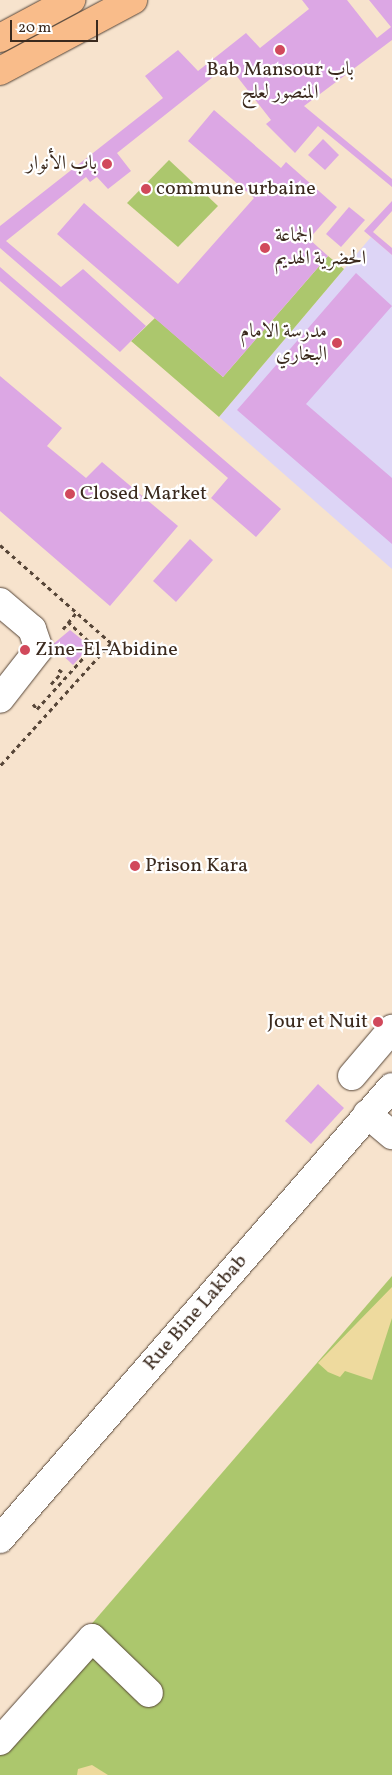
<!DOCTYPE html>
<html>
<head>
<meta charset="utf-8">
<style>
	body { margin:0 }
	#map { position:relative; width:392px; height:1775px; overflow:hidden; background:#f7e3cd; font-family:Vollkorn,Amiri,serif }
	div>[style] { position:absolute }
	.built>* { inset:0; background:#ddd5f6 }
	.green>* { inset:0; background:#acc76d }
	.sand>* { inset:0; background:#eeda9e }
	.building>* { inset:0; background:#dca7e4 }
	.path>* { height:3px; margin-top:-1.5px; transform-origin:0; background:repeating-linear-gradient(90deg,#574638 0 4px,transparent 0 8px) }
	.roads { filter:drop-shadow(0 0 1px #574638) drop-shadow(0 0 1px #574638) }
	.minor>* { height:28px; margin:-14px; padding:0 14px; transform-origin:14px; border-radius:14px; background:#fff }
	.major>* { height:28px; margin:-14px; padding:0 14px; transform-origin:14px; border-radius:14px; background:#f9bc8a }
	.dots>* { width:14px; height:14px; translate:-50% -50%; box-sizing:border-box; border:2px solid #fff; border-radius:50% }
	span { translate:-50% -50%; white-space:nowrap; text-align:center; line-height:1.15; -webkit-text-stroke:4.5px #fff; paint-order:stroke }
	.poi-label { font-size:20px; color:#3b2a1e }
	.right { translate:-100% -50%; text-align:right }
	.left { translate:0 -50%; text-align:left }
	.street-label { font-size:20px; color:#3b2a1e }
	.scale { position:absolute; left:10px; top:20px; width:88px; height:22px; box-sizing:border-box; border:2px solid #3b2a1e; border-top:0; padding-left:6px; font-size:15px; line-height:18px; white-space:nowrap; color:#3b2a1e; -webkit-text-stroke:4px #fff; paint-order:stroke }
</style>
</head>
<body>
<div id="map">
	<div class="built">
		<i style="clip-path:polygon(371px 237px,392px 255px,392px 569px,219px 417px)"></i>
	</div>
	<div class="green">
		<i style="clip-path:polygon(169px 160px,218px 206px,178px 247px,127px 203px)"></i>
		<i style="clip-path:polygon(328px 256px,344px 269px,219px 417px,131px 341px,155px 318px,223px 377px)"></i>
		<i style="clip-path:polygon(392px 1276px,392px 1775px,0 1775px,0 1730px)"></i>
	</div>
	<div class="sand">
		<i style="clip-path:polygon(392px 1287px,392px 1318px,372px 1380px,345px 1371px,340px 1377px,328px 1372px,318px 1363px)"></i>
		<i style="clip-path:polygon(92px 1765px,108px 1775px,77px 1775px,78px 1769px)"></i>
	</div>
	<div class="building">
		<i style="clip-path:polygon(302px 0,347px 0,377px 38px,391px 27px,369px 0,392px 0,392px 40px,304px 106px,392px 179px,392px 187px,318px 126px,295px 153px,266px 124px,271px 120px,228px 65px,117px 153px,131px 171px,108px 189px,97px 177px,90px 182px,86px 177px,6px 241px,61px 287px,83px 269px,146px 326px,120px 352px,0 248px,0 226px,163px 98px,145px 76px,178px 50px,198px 71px,246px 33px,260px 48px,309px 9px)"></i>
		<i style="clip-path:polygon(214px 110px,281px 168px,286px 162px,337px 207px,309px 239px,328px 256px,223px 377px,57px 234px,84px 203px,178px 284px,254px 198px,188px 141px)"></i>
		<i style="clip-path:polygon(323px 139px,339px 155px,325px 170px,308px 155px)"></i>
		<i style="clip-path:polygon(392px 201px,392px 211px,373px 232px,392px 248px,392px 255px,364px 231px)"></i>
		<i style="clip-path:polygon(349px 207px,365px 220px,341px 247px,326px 234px)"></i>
		<i style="clip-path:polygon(0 267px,281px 509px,256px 537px,211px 498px,228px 478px,0 281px)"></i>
		<i style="clip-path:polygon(356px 273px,392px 306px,306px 404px,392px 478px,392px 544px,237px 410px)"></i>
		<i style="clip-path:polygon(0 376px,62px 428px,47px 446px,86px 478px,102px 462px,178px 526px,110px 606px,0 511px)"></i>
		<i style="clip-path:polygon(190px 539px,213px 560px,176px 602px,153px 581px)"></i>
		<i style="clip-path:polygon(70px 630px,90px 646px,73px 665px,52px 645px)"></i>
		<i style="clip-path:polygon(318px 1084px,344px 1108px,311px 1144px,285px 1121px)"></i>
	</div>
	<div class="path">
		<i style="left:0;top:545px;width:148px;rotate:41.4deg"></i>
		<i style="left:111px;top:643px;width:166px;rotate:132.1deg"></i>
		<i style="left:63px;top:629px;width:22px;rotate:-51deg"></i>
		<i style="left:51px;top:684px;width:16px;rotate:-47deg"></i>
		<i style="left:62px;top:672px;width:5px;rotate:-143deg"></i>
		<i style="left:33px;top:704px;width:6px;rotate:51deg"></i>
		<i style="left:37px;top:709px;width:85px;rotate:-47.9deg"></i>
		<i style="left:94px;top:646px;width:35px;rotate:-137deg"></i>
	</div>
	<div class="roads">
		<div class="minor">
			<i style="left:0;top:602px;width:42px;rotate:40.2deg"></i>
			<i style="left:32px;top:629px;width:21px;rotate:71deg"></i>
			<i style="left:39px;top:649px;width:63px;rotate:128deg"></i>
			<i style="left:352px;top:1076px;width:62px;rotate:-49.6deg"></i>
			<i style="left:367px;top:1114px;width:33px;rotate:40deg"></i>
			<i style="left:0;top:1539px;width:598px;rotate:-49.07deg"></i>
			<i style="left:0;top:1741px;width:138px;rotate:-48.2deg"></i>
			<i style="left:92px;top:1638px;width:79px;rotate:44deg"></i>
		</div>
		<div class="major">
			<i style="left:0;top:38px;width:81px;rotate:-28.2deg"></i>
			<i style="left:0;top:71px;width:151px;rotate:-28.1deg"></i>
		</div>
	</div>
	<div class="dots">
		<i style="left:280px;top:50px;background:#d1495b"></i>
		<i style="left:107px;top:164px;background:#d1495b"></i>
		<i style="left:146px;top:189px;background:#d1495b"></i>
		<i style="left:265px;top:248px;background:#d1495b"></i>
		<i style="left:337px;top:343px;background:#d1495b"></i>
		<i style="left:70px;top:494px;background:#d1495b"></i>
		<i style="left:25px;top:650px;background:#d1495b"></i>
		<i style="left:135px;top:866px;background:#d1495b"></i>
		<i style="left:378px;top:1022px;background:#d1495b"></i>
	</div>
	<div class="poi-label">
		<span style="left:280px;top:82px">Bab Mansour باب<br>المنصور لعلج</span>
		<span class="right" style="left:97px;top:164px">باب الأنوار</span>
		<span class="left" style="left:156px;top:189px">commune urbaine</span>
		<span class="left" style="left:275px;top:248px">الجماعة<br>الحضرية الهديم</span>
		<span class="right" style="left:327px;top:344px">مدرسة الامام<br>البخاري</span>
		<span class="left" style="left:80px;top:494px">Closed Market</span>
		<span class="left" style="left:35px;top:650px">Zine-El-Abidine</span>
		<span class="left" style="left:145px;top:866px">Prison Kara</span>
		<span class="right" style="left:368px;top:1022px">Jour et Nuit</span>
	</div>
	<div class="street-label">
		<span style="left:196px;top:1313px;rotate:-49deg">Rue Bine Lakbab</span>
	</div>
	<div class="scale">20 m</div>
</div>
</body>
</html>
